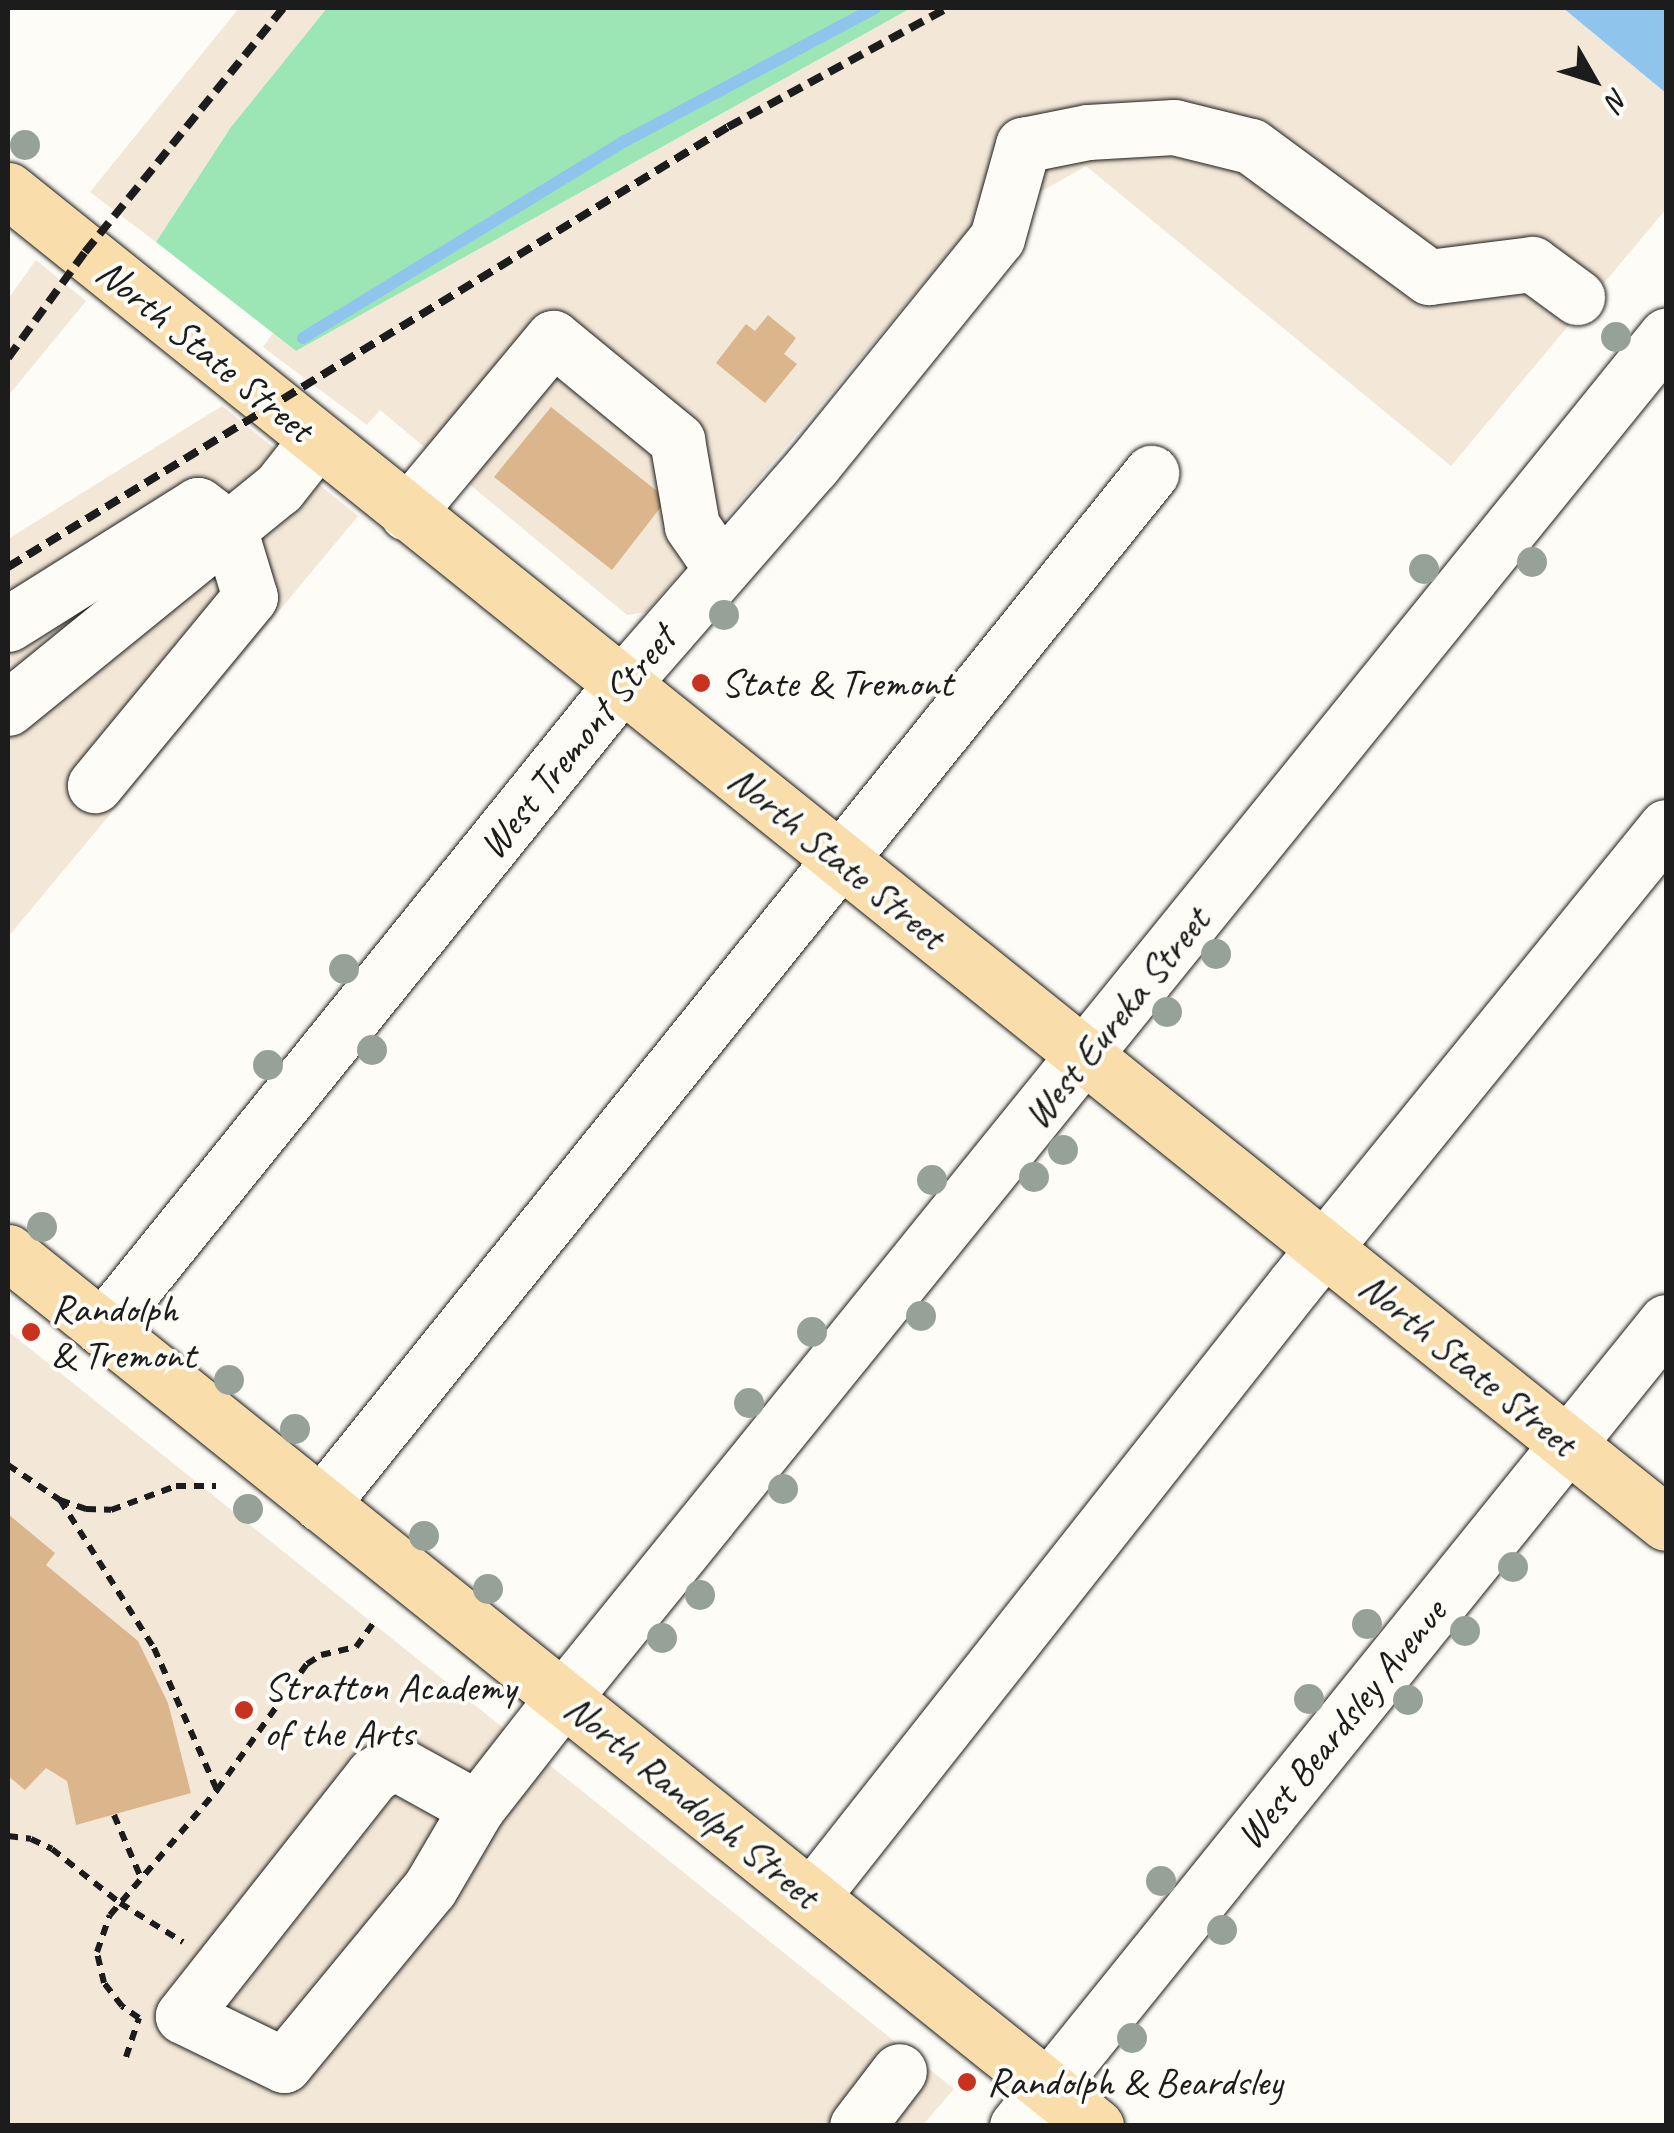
<!DOCTYPE html>
<html>
<head>
<meta charset="utf-8">
<style>
	body { margin:0 }
	#map { position:relative; width:1674px; height:2133px; overflow:hidden; background:#fdfcf7; font-family:Caveat,sans-serif }
	div>[style] { position:absolute }
	.built>* { inset:0; background:#f3e7d7 }
	.green>* { inset:0; background:#9ce5b5 }
	.water>* { inset:0; background:#8fc4ec }
	.stream>* { height:12px; margin:-6px; padding:0 6px; transform-origin:6px; border-radius:6px; background:#8fc4ec }
	.building>* { inset:0; background:#dbb68c }
	.path>* { height:6px; margin-top:-3px; transform-origin:0; background:repeating-linear-gradient(90deg,#1c1c1c 0 10px,transparent 0 18px) }
	.roads { filter:drop-shadow(0 0 2px #1c1c1c) drop-shadow(0 0 2px #1c1c1c) }
	.minor>* { height:55px; margin:-27.5px; padding:0 27.5px; transform-origin:27.5px; border-radius:27.5px; background:#fdfcf7 }
	.major>* { height:55px; margin:-27.5px; padding:0 27.5px; transform-origin:27.5px; border-radius:27.5px; background:#f9deab }
	.rail>* { height:8px; margin-top:-4px; transform-origin:0; background:repeating-linear-gradient(90deg,#1c1c1c 0 15px,transparent 0 23px) }
	.trees>* { width:30px; height:30px; margin:-15px; border-radius:50%; background:#96a298 }
	.dots>* { width:28px; height:28px; translate:-50% -50%; box-sizing:border-box; border:5px solid #fdfcf7; border-radius:50% }
	span { translate:-50% -50%; white-space:nowrap; text-align:center; line-height:1.15; -webkit-text-stroke:8px #fdfcf7; paint-order:stroke }
	.street-label { font-size:40px; color:#1c1c1c }
	.poi-label { font-size:40px; color:#1c1c1c }
	.left { translate:0 -50%; text-align:left }
	.frame { position:absolute; inset:0; border:10px solid #1c1c1c; pointer-events:none }
	.north { position:absolute; left:1544px; top:30px; width:100px; height:100px; -webkit-text-stroke:8px #fdfcf7; paint-order:stroke; rotate:129deg; font-size:28px; font-weight:700; line-height:40px; text-align:center; color:#1c1c1c }
	.north::after { content:''; display:block; margin:auto; width:35px; height:45px; background:#1c1c1c; clip-path:polygon(50% 0,100% 100%,50% 72%,0 100%) }
</style>
</head>
<body>
<div id="map">
	<div class="built">
		<i style="clip-path:polygon(239px 8px,327px 8px,231px 127px,156px 242px,90px 192px)"></i>
		<i style="clip-path:polygon(911px 8px,1563px 8px,1666px 93px,1666px 209px,1451px 466px,1086px 166px,964px 235px,647px 612px,627px 615px,380px 410px,367px 425px,263px 347px,273px 333px,296px 351px)"></i>
		<i style="clip-path:polygon(36px 260px,86px 301px,8px 396px,8px 299px)"></i>
		<i style="clip-path:polygon(222px 406px,358px 516px,8px 937px,8px 539px)"></i>
		<i style="clip-path:polygon(8px 1331px,954px 2089px,922px 2126px,8px 2125px)"></i>
	</div>
	<div class="green">
		<i style="clip-path:polygon(327px 8px,911px 8px,296px 351px,156px 242px,231px 127px)"></i>
	</div>
	<div class="water">
		<i style="clip-path:polygon(1563px 8px,1666px 8px,1666px 93px)"></i>
	</div>
	<div class="stream">
		<i style="left:303px;top:338px;width:377px;rotate:-31.5deg"></i>
		<i style="left:625px;top:141px;width:283px;rotate:-28deg"></i>
	</div>
	<div class="building">
		<i style="clip-path:polygon(768px 315px,796px 338px,784px 354px,797px 364px,765px 403px,716px 363px,746px 324px,755px 331px)"></i>
		<i style="clip-path:polygon(551px 407px,667px 499px,612px 570px,494px 477px)"></i>
		<i style="clip-path:polygon(8px 1514px,55px 1553px,46px 1565px,138px 1641px,168px 1703px,191px 1793px,76px 1825px,67px 1781px,46px 1768px,25px 1790px,8px 1776px)"></i>
	</div>
	<div class="path">
		<i style="left:8px;top:1465px;width:63px;rotate:33.9deg"></i>
		<i style="left:60px;top:1500px;width:28px;rotate:19deg"></i>
		<i style="left:86px;top:1509px;width:25px;rotate:2deg"></i>
		<i style="left:111px;top:1510px;width:69px;rotate:-20.3deg"></i>
		<i style="left:176px;top:1486px;width:40px"></i>
		<i style="left:60px;top:1500px;width:175px;rotate:57.6deg"></i>
		<i style="left:154px;top:1648px;width:155px;rotate:66.1deg"></i>
		<i style="left:114px;top:1815px;width:69px;rotate:66.8deg"></i>
		<i style="left:8px;top:1836px;width:23px;rotate:7deg"></i>
		<i style="left:31px;top:1839px;width:23px;rotate:25deg"></i>
		<i style="left:52px;top:1849px;width:87px;rotate:38.5deg"></i>
		<i style="left:120px;top:1903px;width:74px;rotate:31.8deg"></i>
		<i style="left:126px;top:2057px;width:41px;rotate:-71.6deg"></i>
		<i style="left:139px;top:2018px;width:21px;rotate:-145deg"></i>
		<i style="left:122px;top:2006px;width:29px;rotate:-128deg"></i>
		<i style="left:104px;top:1983px;width:32px;rotate:-103deg"></i>
		<i style="left:97px;top:1952px;width:39px;rotate:-71deg"></i>
		<i style="left:110px;top:1915px;width:165px;rotate:-49.4deg"></i>
		<i style="left:217px;top:1790px;width:155px;rotate:-54.5deg"></i>
		<i style="left:307px;top:1664px;width:17px;rotate:-33deg"></i>
		<i style="left:321px;top:1655px;width:36px;rotate:-13deg"></i>
		<i style="left:356px;top:1647px;width:34px;rotate:-54deg"></i>
	</div>
	<div class="roads">
		<div class="minor">
			<i style="left:407px;top:513px;width:228px;rotate:-50.2deg"></i>
			<i style="left:553px;top:338px;width:161px;rotate:39.4deg"></i>
			<i style="left:677px;top:440px;width:87px;rotate:80.1deg"></i>
			<i style="left:692px;top:526px;width:51px;rotate:55.4deg"></i>
			<i style="left:8px;top:624px;width:224px;rotate:-32.1deg"></i>
			<i style="left:198px;top:505px;width:39px;rotate:37deg"></i>
			<i style="left:229px;top:528px;width:72px;rotate:73.1deg"></i>
			<i style="left:250px;top:597px;width:244px;rotate:129.5deg"></i>
			<i style="left:8px;top:708px;width:349px;rotate:-39.1deg"></i>
			<i style="left:279px;top:488px;width:60px;rotate:-51.8deg"></i>
			<i style="left:102px;top:1328px;width:826px;rotate:-51.09deg"></i>
			<i style="left:621px;top:685px;width:292px;rotate:-48.9deg"></i>
			<i style="left:813px;top:465px;width:292px;rotate:-51deg"></i>
			<i style="left:997px;top:238px;width:97px;rotate:-74.4deg"></i>
			<i style="left:1023px;top:145px;width:66px;rotate:-11.3deg"></i>
			<i style="left:1088px;top:132px;width:86px;rotate:-3.3deg"></i>
			<i style="left:1174px;top:127px;width:79px;rotate:13.9deg"></i>
			<i style="left:1251px;top:146px;width:221px;rotate:36.4deg"></i>
			<i style="left:1429px;top:277px;width:104px;rotate:-7.2deg"></i>
			<i style="left:1532px;top:264px;width:56px;rotate:36.3deg"></i>
			<i style="left:321px;top:1504px;width:1324px;rotate:-51.16deg"></i>
			<i style="left:477px;top:1808px;width:95px;rotate:-151deg"></i>
			<i style="left:394px;top:1762px;width:25px;rotate:148deg"></i>
			<i style="left:373px;top:1775px;width:307px;rotate:128.3deg"></i>
			<i style="left:183px;top:2016px;width:112px;rotate:25.9deg"></i>
			<i style="left:284px;top:2065px;width:229px;rotate:-50.5deg"></i>
			<i style="left:430px;top:1888px;width:93px;rotate:-59.6deg"></i>
			<i style="left:477px;top:1808px;width:140px;rotate:-52deg"></i>
			<i style="left:563px;top:1698px;width:1753px;rotate:-51deg"></i>
			<i style="left:811px;top:1897px;width:780px;rotate:-51.72deg"></i>
			<i style="left:1294px;top:1285px;width:590px;rotate:-50.92deg"></i>
			<i style="left:857px;top:2126px;width:69px;rotate:-52.6deg"></i>
			<i style="left:1017px;top:2126px;width:1033px;rotate:-51.09deg"></i>
		</div>
		<div class="major">
			<i style="left:8px;top:190px;width:2127px;rotate:38.8deg"></i>
			<i style="left:8px;top:1252px;width:1396px;rotate:38.78deg"></i>
		</div>
	</div>
	<div class="rail">
		<i style="left:8px;top:358px;width:131px;rotate:-54deg"></i>
		<i style="left:85px;top:252px;width:314px;rotate:-50.9deg"></i>
		<i style="left:8px;top:567px;width:844px;rotate:-31.43deg"></i>
		<i style="left:728px;top:127px;width:249px;rotate:-28.5deg"></i>
	</div>
	<div class="trees">
		<i style="left:25px;top:145px"></i>
		<i style="left:1616px;top:337px"></i>
		<i style="left:1532px;top:562px"></i>
		<i style="left:1424px;top:569px"></i>
		<i style="left:724px;top:615px"></i>
		<i style="left:1216px;top:954px"></i>
		<i style="left:344px;top:969px"></i>
		<i style="left:1167px;top:1012px"></i>
		<i style="left:372px;top:1050px"></i>
		<i style="left:268px;top:1065px"></i>
		<i style="left:1063px;top:1150px"></i>
		<i style="left:1034px;top:1177px"></i>
		<i style="left:932px;top:1180px"></i>
		<i style="left:42px;top:1227px"></i>
		<i style="left:921px;top:1316px"></i>
		<i style="left:812px;top:1332px"></i>
		<i style="left:229px;top:1380px"></i>
		<i style="left:749px;top:1403px"></i>
		<i style="left:295px;top:1429px"></i>
		<i style="left:783px;top:1489px"></i>
		<i style="left:248px;top:1509px"></i>
		<i style="left:424px;top:1536px"></i>
		<i style="left:1513px;top:1567px"></i>
		<i style="left:488px;top:1589px"></i>
		<i style="left:700px;top:1595px"></i>
		<i style="left:1367px;top:1624px"></i>
		<i style="left:1465px;top:1631px"></i>
		<i style="left:662px;top:1638px"></i>
		<i style="left:1309px;top:1699px"></i>
		<i style="left:1408px;top:1700px"></i>
		<i style="left:1161px;top:1881px"></i>
		<i style="left:1222px;top:1930px"></i>
		<i style="left:1132px;top:2038px"></i>
	</div>
	<div class="dots">
		<i style="left:701px;top:683px;background:#c8321e"></i>
		<i style="left:31px;top:1332px;background:#c8321e"></i>
		<i style="left:244px;top:1710px;background:#c8321e"></i>
		<i style="left:967px;top:2082px;background:#c8321e"></i>
	</div>
	<div class="street-label">
		<span style="left:205px;top:350px;rotate:39deg">North State Street</span>
		<span style="left:577px;top:742px;rotate:-51deg">West Tremont Street</span>
		<span style="left:837px;top:857px;rotate:39deg">North State Street</span>
		<span style="left:1116px;top:1018px;rotate:-51deg">West Eureka Street</span>
		<span style="left:1468px;top:1364px;rotate:39deg">North State Street</span>
		<span style="left:1341px;top:1724px;rotate:-51deg">West Beardsley Avenue</span>
		<span style="left:692px;top:1801px;rotate:39deg">North Randolph Street</span>
	</div>
	<div class="poi-label">
		<span class="left" style="left:721px;top:683px">State &amp; Tremont</span>
		<span class="left" style="left:51px;top:1332px">Randolph<br>&amp; Tremont</span>
		<span class="left" style="left:264px;top:1710px">Stratton Academy<br>of the Arts</span>
		<span class="left" style="left:987px;top:2082px">Randolph &amp; Beardsley</span>
	</div>
	<div class="frame"></div>
	<div class="north">N</div>
</div>
</body>
</html>
